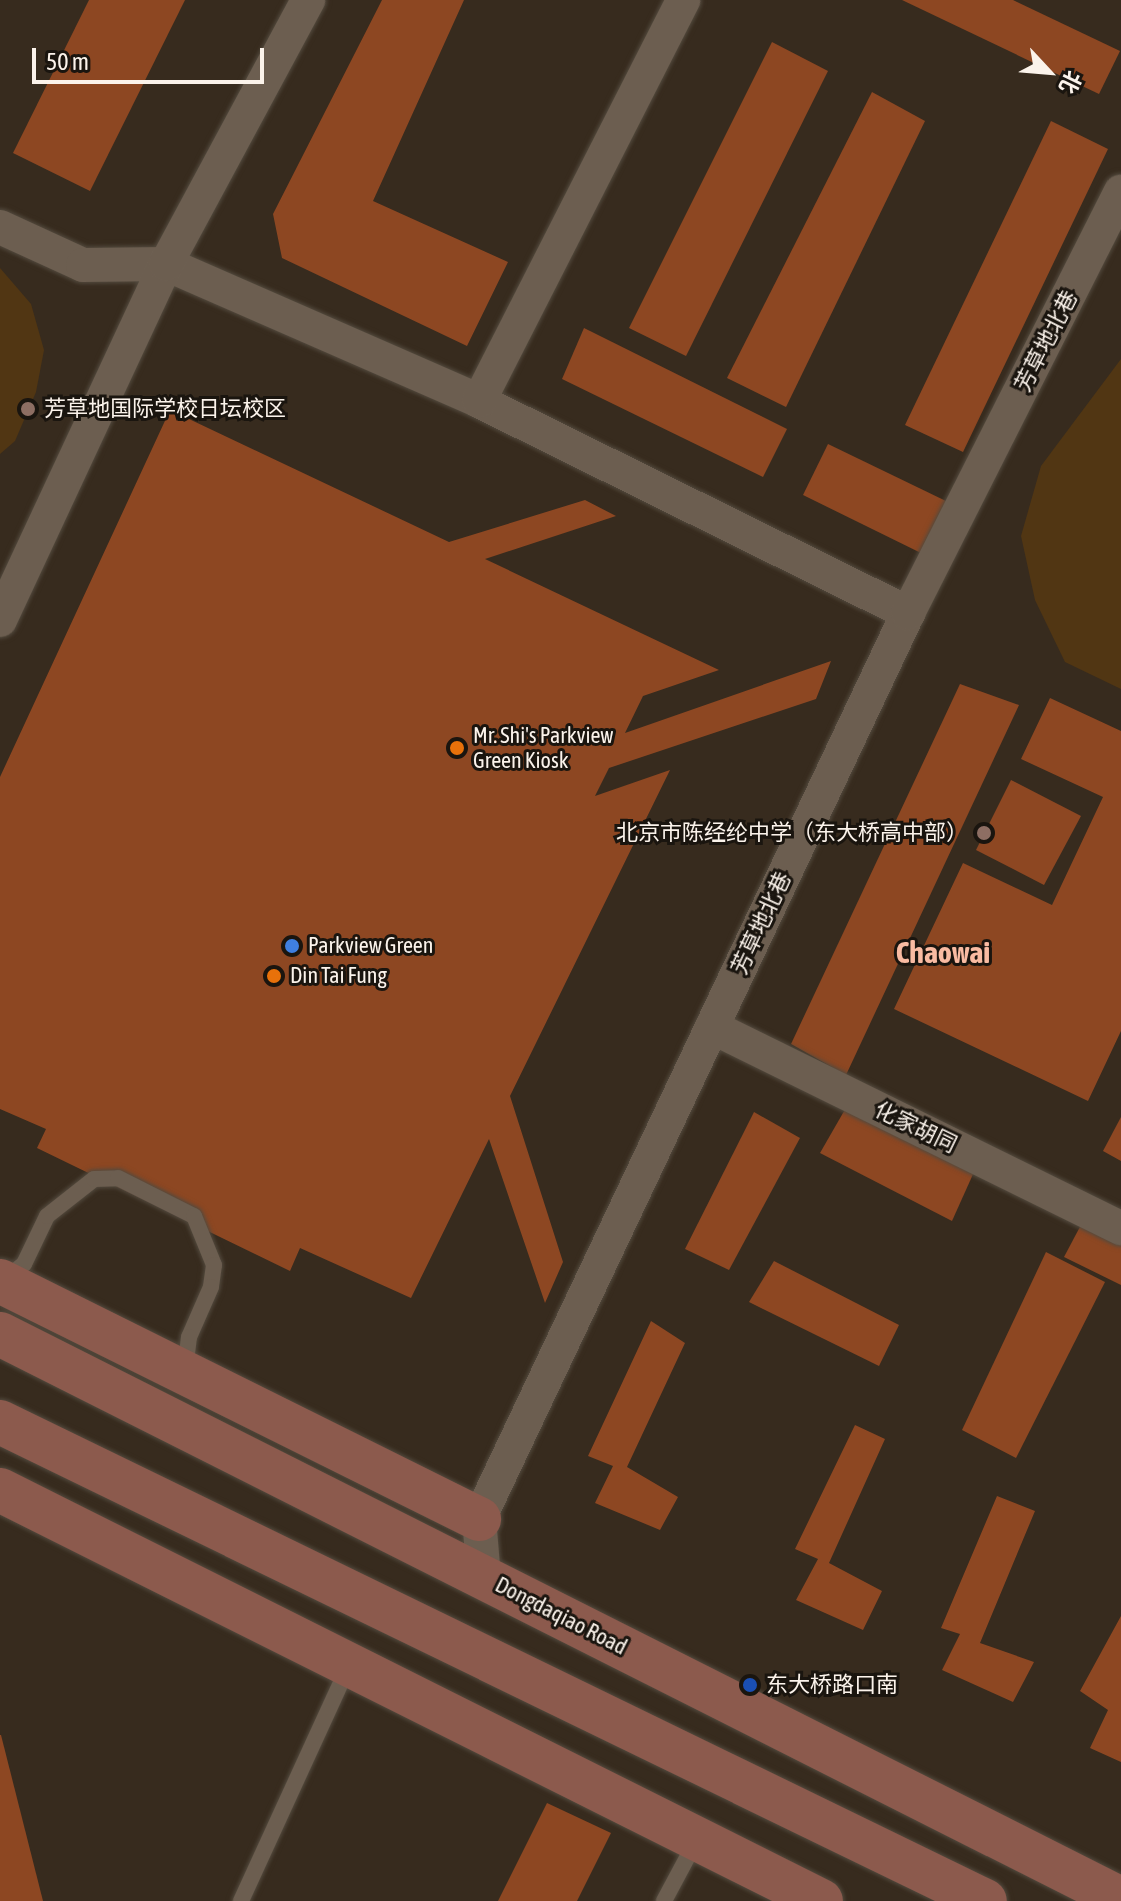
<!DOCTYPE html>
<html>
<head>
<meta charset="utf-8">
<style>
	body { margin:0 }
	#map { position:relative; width:1121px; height:1901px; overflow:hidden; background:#372b1e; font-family:"Asap Condensed","Noto Sans SC",sans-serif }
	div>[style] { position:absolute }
	.green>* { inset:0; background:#513613 }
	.building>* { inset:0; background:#8d4722 }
	.roads { filter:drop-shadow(0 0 2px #534a3e) drop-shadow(0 0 2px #534a3e) }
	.lane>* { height:16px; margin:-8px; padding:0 8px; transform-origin:8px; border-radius:8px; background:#6c5e50 }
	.street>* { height:34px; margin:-17px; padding:0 17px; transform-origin:17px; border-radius:17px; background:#6c5e50 }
	.secondary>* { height:44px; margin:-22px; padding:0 22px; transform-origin:22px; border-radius:22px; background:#8c5a4d }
	.dots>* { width:22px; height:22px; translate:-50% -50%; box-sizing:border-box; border:4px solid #1a150f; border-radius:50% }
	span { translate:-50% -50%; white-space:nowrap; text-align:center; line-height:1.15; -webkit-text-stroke:6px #1a150f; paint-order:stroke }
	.street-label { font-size:22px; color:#fbf3eb }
	.poi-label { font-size:22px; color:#fbf3eb }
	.left { translate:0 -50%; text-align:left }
	.right { translate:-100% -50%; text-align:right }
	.district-label { font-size:30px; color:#f9bba2; font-weight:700 }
	.north { position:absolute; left:1009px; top:32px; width:80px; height:80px; -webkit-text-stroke:6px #1a150f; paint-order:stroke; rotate:116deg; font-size:22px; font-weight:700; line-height:32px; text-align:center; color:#fbf3eb }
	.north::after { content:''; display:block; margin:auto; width:28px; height:36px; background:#fbf3eb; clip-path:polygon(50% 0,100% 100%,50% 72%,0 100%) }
	.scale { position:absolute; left:32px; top:48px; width:232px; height:36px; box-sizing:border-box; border:4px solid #fbf3eb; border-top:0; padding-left:10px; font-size:24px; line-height:28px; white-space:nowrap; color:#fbf3eb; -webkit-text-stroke:6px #1a150f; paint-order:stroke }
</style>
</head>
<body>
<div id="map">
	<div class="green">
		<i style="clip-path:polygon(0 268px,31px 304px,44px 350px,36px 392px,15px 441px,0 454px)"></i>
		<i style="clip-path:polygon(1121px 359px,1121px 689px,1065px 662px,1035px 600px,1021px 536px,1041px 466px)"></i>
	</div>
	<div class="building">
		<i style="clip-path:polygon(89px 0,185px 0,90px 191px,13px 153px)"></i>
		<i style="clip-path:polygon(382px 0,464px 0,373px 201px,508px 262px,467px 346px,282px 258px,273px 214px)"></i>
		<i style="clip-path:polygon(902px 0,1013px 0,1120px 51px,1099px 94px)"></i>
		<i style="clip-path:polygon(772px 42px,828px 71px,686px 356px,629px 328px)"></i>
		<i style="clip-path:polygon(872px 92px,925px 121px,786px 407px,727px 378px)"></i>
		<i style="clip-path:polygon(1051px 121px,1108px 149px,963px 452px,905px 425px)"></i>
		<i style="clip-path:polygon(584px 328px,787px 429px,763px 477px,562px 379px)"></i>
		<i style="clip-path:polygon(170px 410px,449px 542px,585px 500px,616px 516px,485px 559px,719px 670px,643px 696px,625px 733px,831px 661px,816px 699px,609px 768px,595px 796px,670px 770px,510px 1096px,563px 1262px,545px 1303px,489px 1139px,411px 1298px,300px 1248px,290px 1271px,37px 1148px,46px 1129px,0 1109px,0 777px)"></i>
		<i style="clip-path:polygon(828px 444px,948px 502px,923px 554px,803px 495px)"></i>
		<i style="clip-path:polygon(960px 684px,1019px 705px,846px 1075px,791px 1044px)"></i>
		<i style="clip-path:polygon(1050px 698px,1121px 731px,1121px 1031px,1088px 1101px,894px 1009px,963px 863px,1052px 905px,1103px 797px,1021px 759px)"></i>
		<i style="clip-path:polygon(1011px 780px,1081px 816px,1044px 885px,976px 850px)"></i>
		<i style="clip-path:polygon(847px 1106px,974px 1172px,952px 1221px,820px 1153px)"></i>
		<i style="clip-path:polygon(754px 1112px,800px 1138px,729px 1270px,685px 1249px)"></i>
		<i style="clip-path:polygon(1121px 1117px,1121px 1161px,1103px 1151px)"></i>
		<i style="clip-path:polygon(1082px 1223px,1121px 1242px,1121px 1285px,1064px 1257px)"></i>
		<i style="clip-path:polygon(1046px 1252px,1105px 1282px,1016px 1458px,962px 1430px)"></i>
		<i style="clip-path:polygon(774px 1261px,899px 1325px,879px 1366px,749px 1302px)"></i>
		<i style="clip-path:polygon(651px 1321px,685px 1343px,627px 1467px,678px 1497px,660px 1530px,595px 1503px,613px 1466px,588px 1456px)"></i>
		<i style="clip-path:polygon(855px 1425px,885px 1439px,829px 1563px,882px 1591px,863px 1630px,796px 1600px,818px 1559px,795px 1549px)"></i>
		<i style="clip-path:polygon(997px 1496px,1035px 1511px,980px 1643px,1034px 1662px,1013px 1702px,942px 1670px,960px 1634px,941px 1628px)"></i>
		<i style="clip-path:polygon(1121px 1616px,1121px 1762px,1090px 1748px,1108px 1710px,1080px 1691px)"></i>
		<i style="clip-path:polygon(0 1735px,1px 1735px,43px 1901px,0 1901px)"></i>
		<i style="clip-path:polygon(547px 1803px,611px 1833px,577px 1901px,498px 1901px)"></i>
	</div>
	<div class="roads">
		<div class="lane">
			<i style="left:4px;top:1280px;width:26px;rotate:-39deg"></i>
			<i style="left:24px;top:1264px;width:53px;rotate:-64.4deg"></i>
			<i style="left:47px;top:1216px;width:60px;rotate:-38.2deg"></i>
			<i style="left:94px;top:1179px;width:24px;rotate:-2deg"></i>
			<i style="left:118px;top:1178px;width:85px;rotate:26.6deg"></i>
			<i style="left:194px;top:1216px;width:53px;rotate:67.8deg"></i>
			<i style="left:214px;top:1265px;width:22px;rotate:98deg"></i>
			<i style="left:211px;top:1287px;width:55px;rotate:113.7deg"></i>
			<i style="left:189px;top:1337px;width:34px;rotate:97deg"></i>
			<i style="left:241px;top:1901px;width:257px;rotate:-65.4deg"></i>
			<i style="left:664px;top:1901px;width:68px;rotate:-61.9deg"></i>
		</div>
		<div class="street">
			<i style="left:0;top:227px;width:91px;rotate:24.6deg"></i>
			<i style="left:83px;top:265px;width:83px;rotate:-0.7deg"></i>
			<i style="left:166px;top:264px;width:342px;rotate:23.6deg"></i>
			<i style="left:479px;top:401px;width:479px;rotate:26.3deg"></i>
			<i style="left:479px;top:401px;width:450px;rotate:-63deg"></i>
			<i style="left:0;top:620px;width:393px;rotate:-65deg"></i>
			<i style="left:166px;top:264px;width:300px;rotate:-61.7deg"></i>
			<i style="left:712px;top:1027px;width:456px;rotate:26.2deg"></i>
			<i style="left:484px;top:1578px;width:59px;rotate:-94.8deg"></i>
			<i style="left:479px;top:1519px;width:1002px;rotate:-64.66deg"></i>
			<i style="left:908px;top:613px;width:472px;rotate:-63.2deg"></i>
		</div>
		<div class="secondary">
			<i style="left:0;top:1281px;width:535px;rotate:26.42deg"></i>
			<i style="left:0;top:1334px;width:1255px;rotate:26.75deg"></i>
			<i style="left:0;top:1422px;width:1095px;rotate:25.93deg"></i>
			<i style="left:0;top:1490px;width:918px;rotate:26.59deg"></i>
		</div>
	</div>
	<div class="dots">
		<i style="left:28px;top:409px;background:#8d6e63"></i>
		<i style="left:457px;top:748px;background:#e8710a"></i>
		<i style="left:984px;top:833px;background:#8d6e63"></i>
		<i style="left:292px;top:946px;background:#3f7fe0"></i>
		<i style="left:274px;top:976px;background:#e8710a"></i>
		<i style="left:750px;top:1685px;background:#1a4fb4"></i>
	</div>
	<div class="street-label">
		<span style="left:1046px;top:341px;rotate:-63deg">芳草地北巷</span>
		<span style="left:761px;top:923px;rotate:-65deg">芳草地北巷</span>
		<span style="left:916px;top:1127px;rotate:26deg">化家胡同</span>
		<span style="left:561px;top:1616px;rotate:27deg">Dongdaqiao Road</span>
	</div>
	<div class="poi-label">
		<span class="left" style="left:44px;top:409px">芳草地国际学校日坛校区</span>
		<span class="left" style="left:473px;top:748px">Mr. Shi's Parkview<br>Green Kiosk</span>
		<span class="right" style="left:968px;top:833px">北京市陈经纶中学（东大桥高中部）</span>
		<span class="left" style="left:308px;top:946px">Parkview Green</span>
		<span class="left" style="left:290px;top:976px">Din Tai Fung</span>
		<span class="left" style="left:766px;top:1685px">东大桥路口南</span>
	</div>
	<div class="district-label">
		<span style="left:943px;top:952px">Chaowai</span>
	</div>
	<div class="north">北</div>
	<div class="scale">50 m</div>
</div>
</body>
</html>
